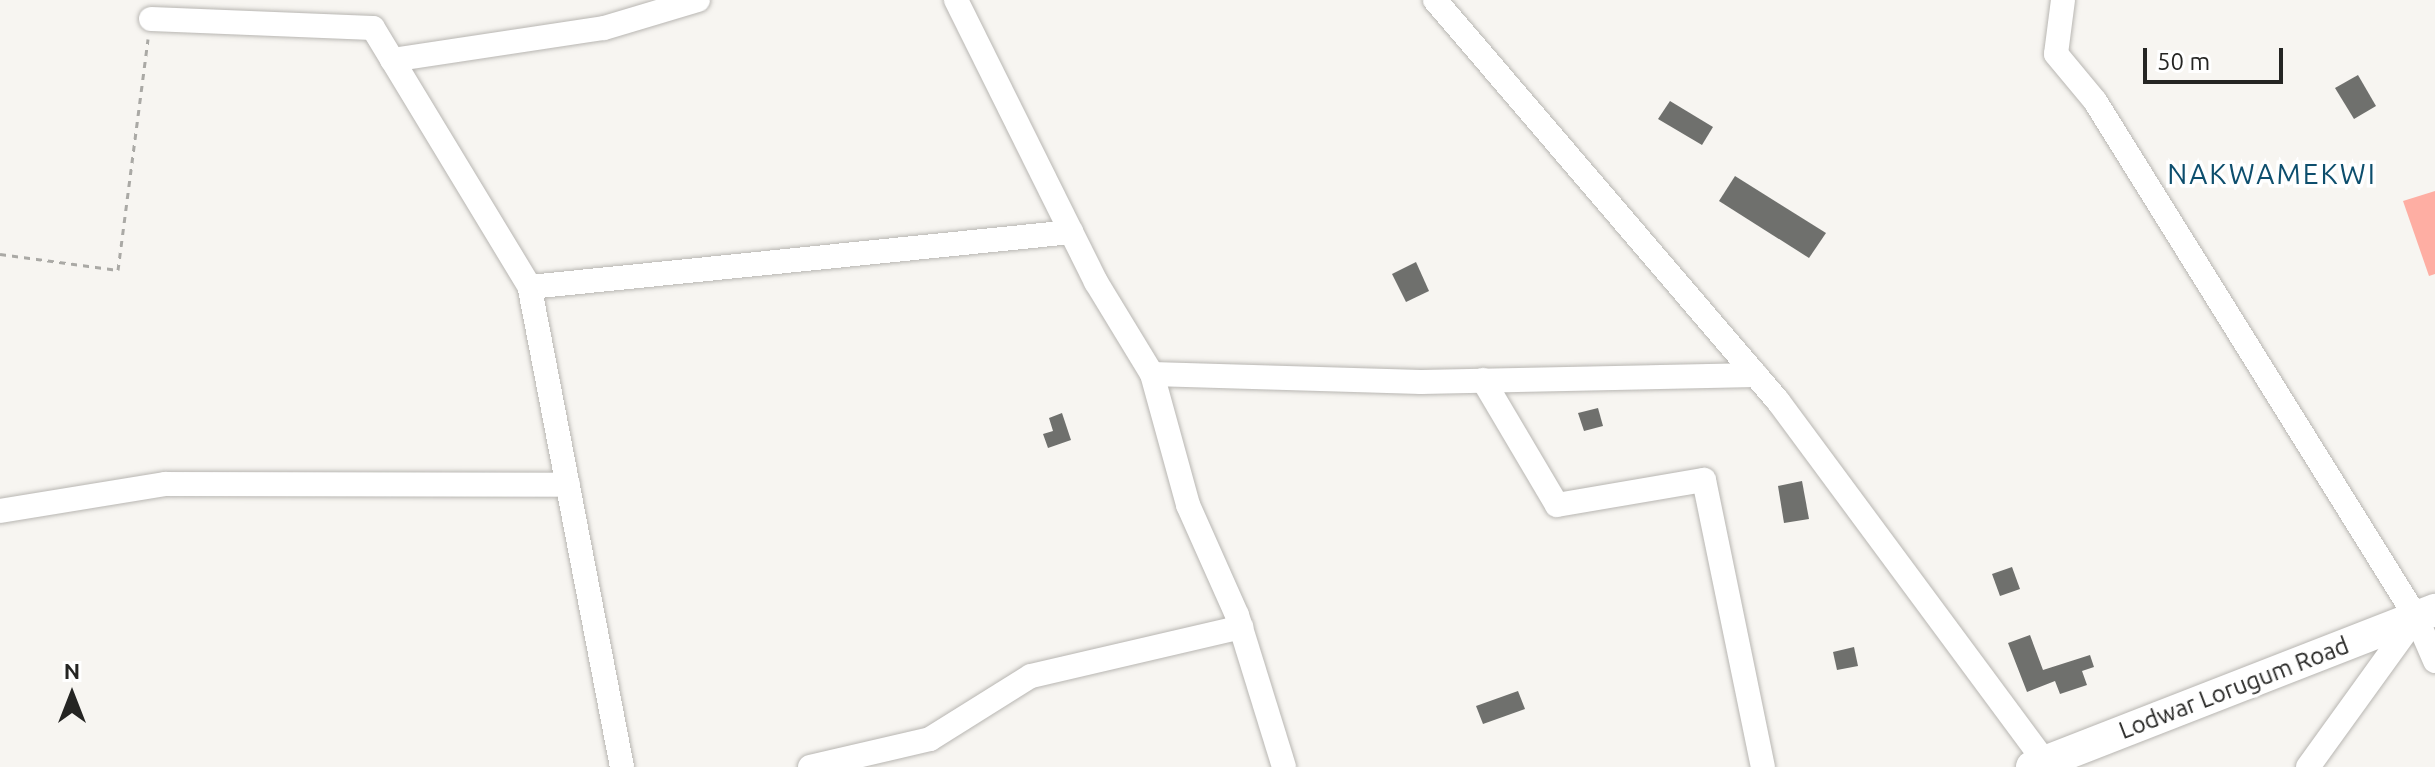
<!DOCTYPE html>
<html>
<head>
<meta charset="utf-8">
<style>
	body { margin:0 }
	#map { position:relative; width:2435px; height:767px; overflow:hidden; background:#f7f5f1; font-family:Ubuntu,sans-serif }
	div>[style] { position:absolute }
	.green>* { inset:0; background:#feaea3 }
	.building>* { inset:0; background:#6f706d }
	.path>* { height:3px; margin-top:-1.5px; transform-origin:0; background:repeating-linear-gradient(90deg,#aaa9a5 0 6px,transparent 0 12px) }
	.roads { filter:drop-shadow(0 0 2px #b8b6b2) drop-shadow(0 0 2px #b8b6b2) }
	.minor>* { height:24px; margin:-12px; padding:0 12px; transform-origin:12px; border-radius:12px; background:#fff }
	.major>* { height:32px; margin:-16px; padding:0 16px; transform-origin:16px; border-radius:16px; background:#fff }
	span { translate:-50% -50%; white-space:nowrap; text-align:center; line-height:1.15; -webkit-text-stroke:7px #fff; paint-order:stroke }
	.street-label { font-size:24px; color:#252523 }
	.quarter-label { font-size:28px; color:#0d4e6d; letter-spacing:2px }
	.north { position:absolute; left:32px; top:655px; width:80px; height:80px; -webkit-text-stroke:6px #fff; paint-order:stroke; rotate:0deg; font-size:22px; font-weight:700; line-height:32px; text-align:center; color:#252523 }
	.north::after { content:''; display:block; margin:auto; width:28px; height:36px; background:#252523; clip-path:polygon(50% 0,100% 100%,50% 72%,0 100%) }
	.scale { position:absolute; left:2143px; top:48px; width:140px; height:36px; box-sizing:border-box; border:4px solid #252523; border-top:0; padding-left:10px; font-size:24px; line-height:28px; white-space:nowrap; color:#252523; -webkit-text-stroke:6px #fff; paint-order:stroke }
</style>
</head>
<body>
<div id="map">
	<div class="green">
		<i style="clip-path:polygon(2435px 191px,2435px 274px,2429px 276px,2403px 201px)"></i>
	</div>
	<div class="building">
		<i style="clip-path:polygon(2358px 75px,2376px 106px,2354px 119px,2335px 88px)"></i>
		<i style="clip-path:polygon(1670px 101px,1713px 127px,1702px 145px,1658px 119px)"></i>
		<i style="clip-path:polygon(1735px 176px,1826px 233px,1809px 258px,1719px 201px)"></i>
		<i style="clip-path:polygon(1416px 262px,1429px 291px,1406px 302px,1392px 274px)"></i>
		<i style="clip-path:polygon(1598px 408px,1603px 426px,1584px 431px,1578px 413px)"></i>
		<i style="clip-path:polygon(1062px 413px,1071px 440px,1048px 448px,1043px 434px,1053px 431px,1049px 418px)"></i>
		<i style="clip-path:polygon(1802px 481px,1809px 519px,1784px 523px,1778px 486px)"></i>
		<i style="clip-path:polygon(2012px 567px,2020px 589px,2000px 596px,1992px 574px)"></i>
		<i style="clip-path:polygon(2030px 635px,2043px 670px,2090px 655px,2094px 667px,2082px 671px,2087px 685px,2060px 694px,2055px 681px,2027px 692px,2008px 643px)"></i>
		<i style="clip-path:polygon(1854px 647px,1858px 666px,1837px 670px,1833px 652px)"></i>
		<i style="clip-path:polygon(1518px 691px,1525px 709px,1483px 724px,1476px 706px)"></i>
	</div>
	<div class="path">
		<i style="left:0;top:254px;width:119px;rotate:7.7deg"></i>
		<i style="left:118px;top:270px;width:233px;rotate:-82.6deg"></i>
	</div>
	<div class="roads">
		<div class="minor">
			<i style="left:956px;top:0;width:315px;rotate:63.6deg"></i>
			<i style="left:1096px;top:282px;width:108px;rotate:58.7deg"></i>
			<i style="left:1152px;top:374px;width:269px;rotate:1.7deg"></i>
			<i style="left:1421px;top:382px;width:335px;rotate:-1.2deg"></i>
			<i style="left:1435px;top:0;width:528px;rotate:49.46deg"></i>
			<i style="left:1778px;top:401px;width:449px;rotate:53.5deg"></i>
			<i style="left:2063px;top:0;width:54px;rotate:97.4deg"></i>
			<i style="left:2056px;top:54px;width:61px;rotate:50.3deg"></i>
			<i style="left:2095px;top:101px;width:608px;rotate:58.11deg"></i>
			<i style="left:2416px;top:617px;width:48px;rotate:66.6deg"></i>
			<i style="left:151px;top:19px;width:222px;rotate:2.3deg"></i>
			<i style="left:373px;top:28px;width:303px;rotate:58.8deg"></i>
			<i style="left:392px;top:60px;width:214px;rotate:-8.6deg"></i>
			<i style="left:604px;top:28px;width:98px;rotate:-16.6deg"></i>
			<i style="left:1152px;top:374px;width:136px;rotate:74.6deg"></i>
			<i style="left:1188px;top:505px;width:120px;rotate:66deg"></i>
			<i style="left:1237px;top:615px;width:159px;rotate:72.8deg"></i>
			<i style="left:1483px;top:380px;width:145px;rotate:59.4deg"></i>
			<i style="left:1557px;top:505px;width:149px;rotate:-9.7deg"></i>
			<i style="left:1704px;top:480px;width:293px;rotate:78.4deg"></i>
			<i style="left:0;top:511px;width:167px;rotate:-9.3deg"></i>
			<i style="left:165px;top:484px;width:403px;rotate:0.1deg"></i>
			<i style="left:622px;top:767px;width:489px;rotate:-100.9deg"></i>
			<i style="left:530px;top:287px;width:544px;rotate:-5.8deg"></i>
			<i style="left:810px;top:767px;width:123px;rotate:-13.1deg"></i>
			<i style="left:930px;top:739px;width:119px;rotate:-32deg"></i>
			<i style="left:1031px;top:676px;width:216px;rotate:-13.1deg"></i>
			<i style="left:2308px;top:767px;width:185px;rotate:-54.2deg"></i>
		</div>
		<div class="major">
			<i style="left:2032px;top:767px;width:433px;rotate:-21.3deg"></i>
		</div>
	</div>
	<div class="street-label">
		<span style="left:2234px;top:688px;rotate:-21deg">Lodwar Lorugum Road</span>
	</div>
	<div class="quarter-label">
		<span style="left:2272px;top:174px">NAKWAMEKWI</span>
	</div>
	<div class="north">N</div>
	<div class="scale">50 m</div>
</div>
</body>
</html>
